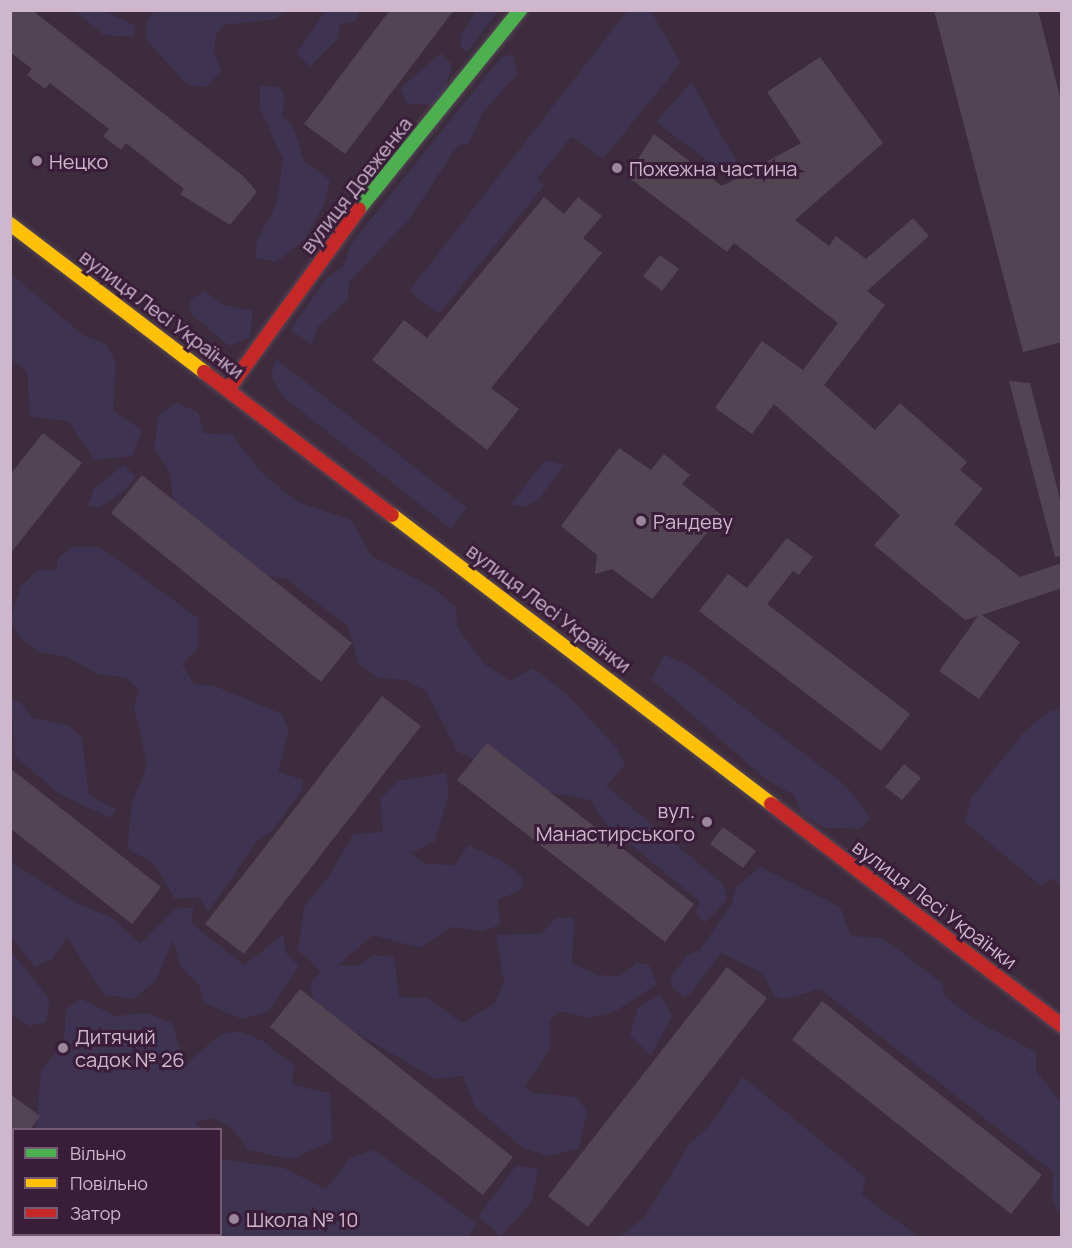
<!DOCTYPE html>
<html>
<head>
<meta charset="utf-8">
<style>
	body { margin:0 }
	#map { position:relative; width:1072px; height:1248px; overflow:hidden; background:#3d2c3d; font-family:Manrope,sans-serif }
	div>[style] { position:absolute }
	.green>* { inset:0; background:#3e3351 }
	.building>* { inset:0; background:#524452 }
	.roads { filter:drop-shadow(0 0 2px #564856) drop-shadow(0 0 2px #564856) }
	.fast>* { height:14px; margin:-7px; padding:0 7px; transform-origin:7px; border-radius:7px; background:#4caf50 }
	.slow>* { height:14px; margin:-7px; padding:0 7px; transform-origin:7px; border-radius:7px; background:#ffc107 }
	.jam>* { height:14px; margin:-7px; padding:0 7px; transform-origin:7px; border-radius:7px; background:#c62828 }
	.dots>* { width:16px; height:16px; translate:-50% -50%; box-sizing:border-box; border:3px solid #391d39; border-radius:50% }
	span { translate:-50% -50%; white-space:nowrap; text-align:center; line-height:1.15; -webkit-text-stroke:6px #391d39; paint-order:stroke }
	.poi-label { font-size:20px; color:#ceb6cd }
	.left { translate:0 -50%; text-align:left }
	.right { translate:-100% -50%; text-align:right }
	.street-label { font-size:20px; color:#ceb6cd }
	.frame { position:absolute; inset:0; border:12px solid #ceb6cd; pointer-events:none }
	.legend { position:absolute; left:12px; top:1128px; width:210px; height:108px; box-sizing:border-box; background:#391d39; border:2px solid #755a74; margin:0; padding:8px 10px; list-style:none; font-size:18px; color:#ceb6cd }
	.legend li { display:flex; align-items:center; gap:12px; height:30px }
	.legend b { width:30px; border:2px solid #755a74 }
</style>
</head>
<body>
<div id="map">
	<div class="green">
		<i style="clip-path:polygon(628px 10px,651px 11px,681px 63px,603px 159px,571px 137px,537px 179px,544px 186px,439px 314px,409px 291px)"></i>
		<i style="clip-path:polygon(75px 11px,104px 11px,136px 26px,134px 37px,104px 35px)"></i>
		<i style="clip-path:polygon(155px 11px,155px 10px,285px 11px,276px 19px,224px 25px,216px 34px,214px 52px,221px 71px,206px 87px,187px 85px,146px 39px,147px 20px)"></i>
		<i style="clip-path:polygon(325px 11px,360px 11px,356px 21px,339px 25px,339px 38px,310px 67px,297px 53px)"></i>
		<i style="clip-path:polygon(476px 11px,498px 11px,467px 53px,460px 46px,461px 35px)"></i>
		<i style="clip-path:polygon(441px 53px,452px 65px,441px 105px,407px 104px,401px 88px)"></i>
		<i style="clip-path:polygon(513px 54px,517px 75px,483px 112px,468px 144px,458px 145px,410px 218px,349px 282px,348px 299px,317px 328px,312px 344px,290px 330px,327px 277px,343px 267px,351px 244px,501px 57px)"></i>
		<i style="clip-path:polygon(691px 82px,745px 176px,736px 182px,656px 122px)"></i>
		<i style="clip-path:polygon(260px 86px,280px 87px,285px 97px,282px 116px,293px 126px,304px 161px,330px 180px,325px 203px,304px 240px,276px 262px,255px 258px,257px 240px,277px 203px,283px 159px,260px 108px)"></i>
		<i style="clip-path:polygon(11px 274px,84px 336px,106px 344px,116px 363px,113px 411px,142px 430px,132px 456px,94px 460px,69px 422px,30px 416px,27px 371px,11px 359px)"></i>
		<i style="clip-path:polygon(205px 291px,221px 304px,253px 311px,250px 338px,229px 346px,189px 312px,190px 300px)"></i>
		<i style="clip-path:polygon(276px 359px,467px 508px,451px 529px,282px 396px,271px 376px)"></i>
		<i style="clip-path:polygon(176px 403px,198px 412px,203px 433px,232px 435px,260px 471px,297px 502px,351px 520px,372px 556px,432px 587px,456px 607px,457px 627px,483px 663px,510px 681px,532px 668px,566px 693px,618px 750px,625px 765px,606px 786px,723px 884px,727px 899px,717px 911px,704px 923px,695px 912px,700px 902px,604px 822px,590px 800px,536px 790px,457px 751px,426px 691px,406px 680px,379px 678px,359px 665px,348px 626px,286px 579px,255px 573px,175px 514px,169px 470px,154px 451px,158px 415px)"></i>
		<i style="clip-path:polygon(545px 460px,564px 465px,539px 499px,525px 507px,511px 504px)"></i>
		<i style="clip-path:polygon(124px 465px,136px 477px,124px 491px,99px 508px,88px 506px,94px 488px)"></i>
		<i style="clip-path:polygon(73px 547px,100px 547px,198px 618px,198px 648px,182px 664px,194px 684px,215px 686px,282px 714px,289px 731px,278px 772px,303px 780px,301px 791px,273px 830px,257px 841px,208px 912px,199px 897px,175px 899px,154px 864px,127px 848px,132px 804px,147px 765px,134px 707px,139px 689px,126px 678px,98px 674px,67px 657px,39px 652px,18px 636px,11px 618px,21px 586px,36px 571px,56px 570px,58px 558px)"></i>
		<i style="clip-path:polygon(665px 655px,688px 665px,846px 786px,871px 819px,860px 829px,826px 828px,802px 815px,794px 795px,767px 780px,651px 679px)"></i>
		<i style="clip-path:polygon(11px 699px,21px 703px,32px 718px,69px 725px,82px 738px,89px 795px,117px 810px,110px 818px,58px 793px,15px 756px)"></i>
		<i style="clip-path:polygon(1051px 710px,1061px 711px,1061px 886px,1051px 878px,1041px 886px,965px 822px,971px 798px,1025px 731px)"></i>
		<i style="clip-path:polygon(446px 773px,449px 792px,435px 841px,411px 853px,427px 864px,455px 865px,468px 845px,508px 864px,523px 879px,520px 891px,498px 900px,500px 925px,481px 931px,452px 927px,420px 948px,373px 935px,338px 965px,359px 966px,373px 955px,394px 957px,399px 997px,428px 998px,462px 1023px,494px 1004px,504px 982px,496px 935px,541px 934px,556px 918px,574px 918px,572px 963px,597px 975px,620px 976px,636px 962px,649px 965px,657px 984px,614px 1012px,590px 1018px,560px 1011px,550px 1020px,550px 1050px,525px 1086px,532px 1093px,576px 1097px,587px 1111px,579px 1148px,549px 1156px,523px 1148px,475px 1107px,463px 1076px,435px 1079px,316px 1009px,310px 984px,321px 971px,298px 950px,304px 907px,332px 872px,353px 834px,383px 832px,380px 799px,398px 781px)"></i>
		<i style="clip-path:polygon(10px 861px,77px 904px,112px 917px,140px 944px,175px 909px,194px 907px,191px 923px,244px 965px,283px 935px,286px 953px,299px 966px,269px 1011px,242px 1019px,204px 1003px,199px 985px,181px 967px,173px 940px,156px 980px,134px 999px,104px 995px,67px 937px,52px 959px,35px 967px,11px 937px)"></i>
		<i style="clip-path:polygon(760px 867px,840px 907px,851px 936px,883px 938px,942px 983px,945px 997px,982px 1024px,1036px 1052px,1036px 1071px,1061px 1102px,1061px 1209px,1057px 1211px,1052px 1197px,1053px 1172px,820px 989px,783px 999px,774px 996px,763px 973px,721px 953px,691px 993px,685px 997px,673px 989px,670px 978px,687px 955px,700px 950px,732px 903px,736px 887px)"></i>
		<i style="clip-path:polygon(10px 950px,50px 1000px,46px 1022px,30px 1026px,11px 1014px)"></i>
		<i style="clip-path:polygon(660px 995px,672px 1015px,651px 1056px,630px 1035px,638px 1007px)"></i>
		<i style="clip-path:polygon(81px 999px,116px 1016px,147px 1013px,172px 1023px,185px 1065px,221px 1034px,238px 1031px,263px 1041px,294px 1065px,292px 1085px,330px 1093px,332px 1141px,292px 1159px,248px 1150px,230px 1126px,211px 1118px,194px 1122px,202px 1129px,36px 1130px,41px 1070px,64px 1041px,66px 1009px)"></i>
		<i style="clip-path:polygon(743px 1077px,866px 1178px,862px 1195px,919px 1237px,619px 1237px,644px 1218px,690px 1143px,709px 1127px)"></i>
		<i style="clip-path:polygon(374px 1150px,477px 1223px,468px 1237px,160px 1237px,220px 1234px,221px 1159px,284px 1168px,326px 1189px,351px 1157px)"></i>
		<i style="clip-path:polygon(516px 1166px,538px 1169px,532px 1201px,501px 1237px,478px 1216px)"></i>
	</div>
	<div class="building">
		<i style="clip-path:polygon(10px 10px,32px 10px,243px 176px,257px 192px,230px 225px,180px 194px,184px 189px,126px 143px,121px 150px,103px 136px,109px 129px,50px 83px,45px 89px,27px 75px,32px 69px,10px 52px)"></i>
		<i style="clip-path:polygon(390px 10px,454px 10px,345px 154px,304px 124px)"></i>
		<i style="clip-path:polygon(934px 10px,1038px 10px,1062px 105px,1062px 342px,1023px 352px)"></i>
		<i style="clip-path:polygon(820px 57px,883px 143px,795px 220px,829px 246px,836px 236px,866px 259px,913px 218px,929px 236px,867px 291px,885px 305px,824px 385px,875px 430px,900px 403px,967px 462px,960px 470px,983px 489px,954px 524px,1020px 577px,1062px 563px,1062px 588px,982px 615px,1020px 642px,979px 699px,939px 671px,978px 616px,965px 620px,874px 545px,900px 515px,774px 404px,752px 434px,715px 408px,762px 341px,803px 370px,838px 323px,734px 243px,727px 252px,627px 176px,654px 134px,722px 186px,801px 143px,767px 92px)"></i>
		<i style="clip-path:polygon(544px 197px,564px 214px,578px 197px,602px 216px,583px 238px,602px 253px,491px 388px,519px 409px,487px 450px,372px 360px,404px 320px,427px 338px)"></i>
		<i style="clip-path:polygon(660px 255px,679px 269px,662px 291px,643px 276px)"></i>
		<i style="clip-path:polygon(1009px 381px,1030px 383px,1062px 507px,1062px 556px,1055px 557px)"></i>
		<i style="clip-path:polygon(43px 433px,82px 463px,10px 554px,10px 475px)"></i>
		<i style="clip-path:polygon(619px 448px,651px 470px,664px 454px,690px 475px,682px 484px,722px 515px,652px 599px,612px 569px,595px 574px,597px 555px,561px 526px)"></i>
		<i style="clip-path:polygon(142px 475px,352px 643px,321px 682px,111px 513px)"></i>
		<i style="clip-path:polygon(787px 538px,813px 557px,799px 575px,793px 571px,767px 604px,910px 714px,881px 751px,699px 611px,728px 574px,747px 588px)"></i>
		<i style="clip-path:polygon(382px 696px,421px 726px,244px 954px,205px 924px)"></i>
		<i style="clip-path:polygon(487px 743px,694px 904px,665px 942px,457px 780px)"></i>
		<i style="clip-path:polygon(904px 764px,921px 778px,902px 800px,885px 787px)"></i>
		<i style="clip-path:polygon(10px 768px,161px 887px,132px 924px,10px 828px)"></i>
		<i style="clip-path:polygon(723px 827px,756px 851px,743px 868px,710px 844px)"></i>
		<i style="clip-path:polygon(727px 967px,767px 998px,588px 1227px,548px 1196px)"></i>
		<i style="clip-path:polygon(300px 989px,513px 1157px,483px 1195px,270px 1027px)"></i>
		<i style="clip-path:polygon(822px 1001px,1042px 1175px,1011px 1214px,792px 1040px)"></i>
		<i style="clip-path:polygon(10px 1094px,40px 1116px,30px 1130px,10px 1130px)"></i>
	</div>
	<div class="roads">
		<div class="fast">
			<i style="left:359px;top:209px;width:256px;rotate:-51deg"></i>
		</div>
		<div class="slow">
			<i style="left:10px;top:224px;width:244px;rotate:37.3deg"></i>
			<i style="left:392px;top:515px;width:477px;rotate:37.3deg"></i>
		</div>
		<div class="jam">
			<i style="left:204px;top:372px;width:236px;rotate:37.3deg"></i>
			<i style="left:229px;top:388px;width:221px;rotate:-54deg"></i>
			<i style="left:771px;top:804px;width:366px;rotate:37.3deg"></i>
		</div>
	</div>
	<div class="dots">
		<i style="left:37px;top:161px;background:#9b869b"></i>
		<i style="left:617px;top:168px;background:#9b869b"></i>
		<i style="left:641px;top:521px;background:#9b869b"></i>
		<i style="left:707px;top:822px;background:#9b869b"></i>
		<i style="left:63px;top:1048px;background:#9b869b"></i>
		<i style="left:234px;top:1219px;background:#9b869b"></i>
	</div>
	<div class="poi-label">
		<span class="left" style="left:49px;top:161px">Нецко</span>
		<span class="left" style="left:629px;top:168px">Пожежна частина</span>
		<span class="left" style="left:653px;top:521px">Рандеву</span>
		<span class="right" style="left:695px;top:822px">вул.<br>Манастирського</span>
		<span class="left" style="left:75px;top:1048px">Дитячий<br>садок № 26</span>
		<span class="left" style="left:246px;top:1219px">Школа № 10</span>
	</div>
	<div class="street-label">
		<span style="left:356px;top:185px;rotate:-52deg">вулиця Довженка</span>
		<span style="left:162px;top:314px;rotate:37deg">вулиця Лесі Українки</span>
		<span style="left:549px;top:608px;rotate:37deg">вулиця Лесі Українки</span>
		<span style="left:935px;top:904px;rotate:37deg">вулиця Лесі Українки</span>
	</div>
	<div class="frame"></div>
	<ul class="legend">
	<li><b style="height:8px;background:#4caf50"></b>Вільно</li>
	<li><b style="height:8px;background:#ffc107"></b>Повільно</li>
	<li><b style="height:8px;background:#c62828"></b>Затор</li>
	</ul>
</div>
</body>
</html>
